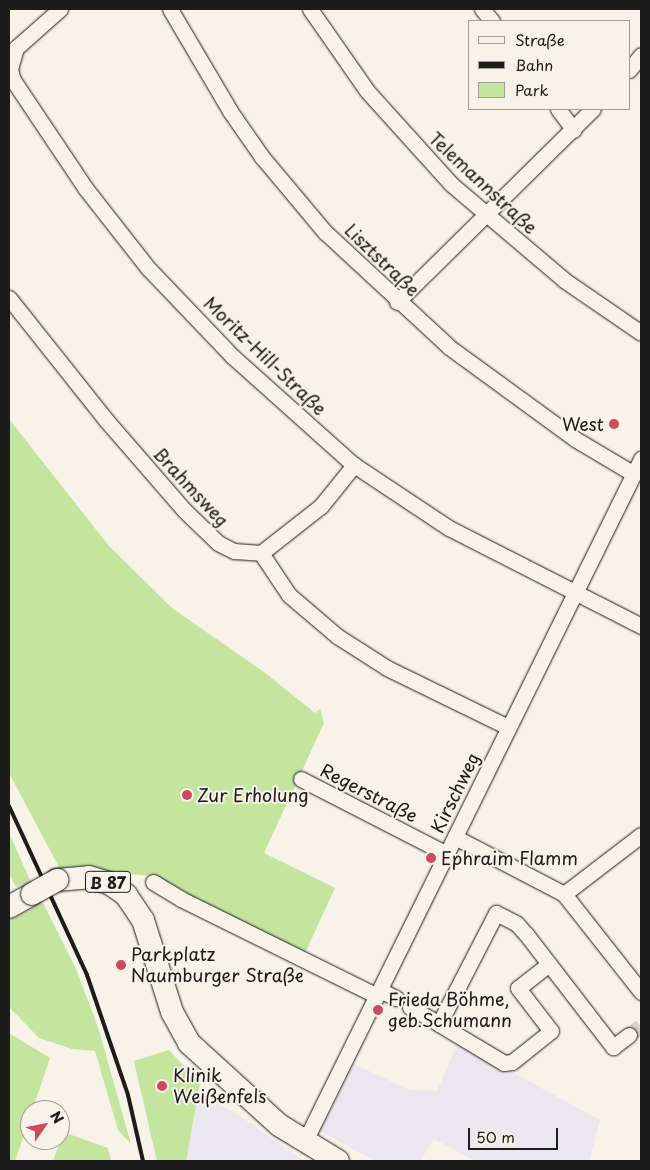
<!DOCTYPE html>
<html>
<head>
<meta charset="utf-8">
<style>
	body { margin:0 }
	#map { position:relative; width:650px; height:1170px; overflow:hidden; background:#f7f3e8; font-family:"Playpen Sans",sans-serif }
	div>[style] { position:absolute }
	.built>* { inset:0; background:#eae7ef }
	.green>* { inset:0; background:#c3e59e }
	.street-tunnel>* { height:15px; margin-top:-7.5px; transform-origin:0; background:repeating-linear-gradient(90deg,#d6d3c9 0 15px,transparent 0 23px) }
	.roads { filter:drop-shadow(0 0 1px #1c1c1c) drop-shadow(0 0 1px #1c1c1c) }
	.street>* { height:15px; margin:-7.5px; padding:0 7.5px; transform-origin:7.5px; border-radius:7.5px; background:#f7f3e8 }
	.primary>* { height:22px; margin:-11px; padding:0 11px; transform-origin:11px; border-radius:11px; background:#f7f3e8 }
	.rail>* { height:4px; margin:-2px; padding:0 2px; transform-origin:2px; border-radius:2px; background:#1c1c1c }
	.bridges { filter:drop-shadow(0 0 1px #1c1c1c) drop-shadow(0 0 1px #1c1c1c) }
	.primary-bridge>* { height:22px; margin:-11px; padding:0 11px; transform-origin:11px; border-radius:11px; background:#f7f3e8 }
	.dots>* { width:14px; height:14px; translate:-50% -50%; box-sizing:border-box; border:2px solid #f7f3e8; border-radius:50% }
	span { translate:-50% -50%; white-space:nowrap; text-align:center; line-height:1.15; -webkit-text-stroke:4px #f7f3e8; paint-order:stroke }
	.shield-label span { padding:1px 4px; background:#f7f3e8; border:1px solid; border-radius:4px; -webkit-text-stroke-width:0 }
	.shield-label { font-size:16px; color:#1c1c1c; font-weight:700 }
	.street-label { font-size:18px; color:#1c1c1c }
	.poi-label { font-size:18px; color:#1c1c1c }
	.right { translate:-100% -50%; text-align:right }
	.left { translate:0 -50%; text-align:left }
	.frame { position:absolute; inset:0; border:10px solid #1c1c1c; pointer-events:none }
	.legend { position:absolute; left:468px; top:20px; width:162px; height:90px; box-sizing:border-box; background:#f7f3e8; border:1px solid #9f9d96; margin:0; padding:6px 9px; list-style:none; font-size:15px; color:#1c1c1c }
	.legend li { display:flex; align-items:center; gap:10px; height:25px }
	.legend b { width:25px; border:1px solid #9f9d96 }
	.north { position:absolute; left:20px; top:1100px; width:50px; height:50px; box-sizing:border-box; background:#f7f3e8; border:1px solid #9f9d96; border-radius:50%; rotate:57deg; font-size:14px; font-weight:700; line-height:20px; text-align:center; color:#1c1c1c }
	.north::after { content:''; display:block; margin:auto; width:18px; height:22px; background:#d1495b; clip-path:polygon(50% 0,100% 100%,50% 72%,0 100%) }
	.scale { position:absolute; left:468px; top:1128px; width:90px; height:22px; box-sizing:border-box; border:2px solid #1c1c1c; border-top:0; padding-left:6px; font-size:15px; line-height:18px; white-space:nowrap; color:#1c1c1c; -webkit-text-stroke:4px #f7f3e8; paint-order:stroke }
</style>
</head>
<body>
<div id="map">
	<div class="built">
		<i style="clip-path:polygon(458px 1043px,600px 1120px,589px 1161px,476px 1161px,434px 1139px,420px 1161px,375px 1161px,320px 1131px,354px 1064px,410px 1090px,437px 1091px)"></i>
		<i style="clip-path:polygon(134px 1061px,234px 1112px,304px 1161px,157px 1161px)"></i>
	</div>
	<div class="green">
		<i style="clip-path:polygon(9px 419px,109px 546px,172px 608px,264px 672px,315px 713px,320px 709px,324px 723px,264px 853px,335px 888px,305px 953px,188px 896px,154px 876px,60px 869px,9px 773px)"></i>
		<i style="clip-path:polygon(9px 833px,30px 880px,16px 887px,9px 873px)"></i>
		<i style="clip-path:polygon(43px 903px,76px 969px,98px 1027px,131px 1144px,118px 1130px,95px 1051px,72px 1049px,39px 1038px,9px 1007px,9px 920px)"></i>
		<i style="clip-path:polygon(9px 1033px,50px 1058px,15px 1161px,9px 1161px)"></i>
		<i style="clip-path:polygon(169px 1050px,200px 1083px,186px 1161px,157px 1161px,134px 1061px)"></i>
		<i style="clip-path:polygon(63px 1132px,108px 1148px,111px 1161px,53px 1161px)"></i>
	</div>
	<div class="street-tunnel">
		<i style="left:629px;top:1035px;width:15px;rotate:-37deg"></i>
	</div>
	<div class="roads">
		<div class="street">
			<i style="left:60px;top:9px;width:59px;rotate:138.4deg"></i>
			<i style="left:16px;top:48px;width:22px;rotate:106deg"></i>
			<i style="left:10px;top:69px;width:11px;rotate:75deg"></i>
			<i style="left:13px;top:80px;width:131px;rotate:56.2deg"></i>
			<i style="left:86px;top:189px;width:100px;rotate:51.9deg"></i>
			<i style="left:148px;top:268px;width:122px;rotate:46.3deg"></i>
			<i style="left:232px;top:356px;width:164px;rotate:41.8deg"></i>
			<i style="left:354px;top:465px;width:114px;rotate:33.6deg"></i>
			<i style="left:449px;top:528px;width:216px;rotate:27deg"></i>
			<i style="left:170px;top:9px;width:118px;rotate:59.5deg"></i>
			<i style="left:230px;top:111px;width:56px;rotate:55.2deg"></i>
			<i style="left:262px;top:157px;width:98px;rotate:50deg"></i>
			<i style="left:325px;top:232px;width:169px;rotate:42.8deg"></i>
			<i style="left:449px;top:347px;width:156px;rotate:36.1deg"></i>
			<i style="left:575px;top:439px;width:69px;rotate:30.7deg"></i>
			<i style="left:310px;top:9px;width:101px;rotate:55.1deg"></i>
			<i style="left:368px;top:92px;width:124px;rotate:47.9deg"></i>
			<i style="left:451px;top:184px;width:148px;rotate:40.3deg"></i>
			<i style="left:564px;top:280px;width:93px;rotate:34.5deg"></i>
			<i style="left:482px;top:9px;width:16px;rotate:50deg"></i>
			<i style="left:629px;top:70px;width:19px;rotate:-51deg"></i>
			<i style="left:558px;top:109px;width:26px;rotate:53deg"></i>
			<i style="left:9px;top:298px;width:156px;rotate:51.5deg"></i>
			<i style="left:106px;top:420px;width:119px;rotate:49.1deg"></i>
			<i style="left:184px;top:510px;width:47px;rotate:44.1deg"></i>
			<i style="left:218px;top:543px;width:18px;rotate:27deg"></i>
			<i style="left:234px;top:551px;width:27px;rotate:4deg"></i>
			<i style="left:261px;top:553px;width:50px;rotate:56.3deg"></i>
			<i style="left:289px;top:595px;width:63px;rotate:40.5deg"></i>
			<i style="left:337px;top:636px;width:59px;rotate:32.6deg"></i>
			<i style="left:387px;top:668px;width:135px;rotate:26deg"></i>
			<i style="left:397px;top:302px;width:275px;rotate:-44.6deg"></i>
			<i style="left:261px;top:553px;width:76px;rotate:-38.1deg"></i>
			<i style="left:321px;top:506px;width:53px;rotate:-51.2deg"></i>
			<i style="left:301px;top:779px;width:164px;rotate:27.2deg"></i>
			<i style="left:455px;top:837px;width:123px;rotate:27.6deg"></i>
			<i style="left:564px;top:894px;width:125px;rotate:51.8deg"></i>
			<i style="left:153px;top:882px;width:33px;rotate:31deg"></i>
			<i style="left:181px;top:899px;width:219px;rotate:26.3deg"></i>
			<i style="left:564px;top:894px;width:97px;rotate:-37.5deg"></i>
			<i style="left:549px;top:964px;width:39px;rotate:142deg"></i>
			<i style="left:518px;top:988px;width:54px;rotate:52.5deg"></i>
			<i style="left:551px;top:1031px;width:50px;rotate:141.5deg"></i>
			<i style="left:512px;top:1062px;width:8px;rotate:173deg"></i>
			<i style="left:504px;top:1063px;width:76px;rotate:-149deg"></i>
			<i style="left:439px;top:1024px;width:125px;rotate:-62.8deg"></i>
			<i style="left:496px;top:913px;width:22px;rotate:27deg"></i>
			<i style="left:516px;top:923px;width:15px;rotate:48deg"></i>
			<i style="left:526px;top:934px;width:143px;rotate:52.4deg"></i>
			<i style="left:613px;top:1047px;width:20px;rotate:-37deg"></i>
			<i style="left:380px;top:990px;width:18px;rotate:27deg"></i>
			<i style="left:410px;top:1007px;width:34px;rotate:30deg"></i>
			<i style="left:304px;top:1143px;width:763px;rotate:-63.77deg"></i>
		</div>
		<div class="primary">
			<i style="left:57px;top:880px;width:32px;rotate:-5deg"></i>
			<i style="left:89px;top:877px;width:21px;rotate:17deg"></i>
			<i style="left:109px;top:883px;width:21px;rotate:35deg"></i>
			<i style="left:126px;top:895px;width:30px;rotate:56deg"></i>
			<i style="left:143px;top:920px;width:96px;rotate:72.5deg"></i>
			<i style="left:172px;top:1012px;width:35px;rotate:61deg"></i>
			<i style="left:189px;top:1043px;width:122px;rotate:42.3deg"></i>
			<i style="left:279px;top:1125px;width:69px;rotate:31.4deg"></i>
			<i style="left:9px;top:907px;width:26px;rotate:-29deg"></i>
		</div>
	</div>
	<div class="rail">
		<i style="left:9px;top:806px;width:186px;rotate:65.2deg"></i>
		<i style="left:87px;top:975px;width:127px;rotate:71.1deg"></i>
		<i style="left:128px;top:1095px;width:68px;rotate:77.2deg"></i>
	</div>
	<div class="bridges">
		<div class="primary-bridge">
			<i style="left:32px;top:894px;width:29px;rotate:-29deg"></i>
		</div>
	</div>
	<div class="dots">
		<i style="left:614px;top:424px;background:#d1495b"></i>
		<i style="left:187px;top:795px;background:#d1495b"></i>
		<i style="left:431px;top:858px;background:#d1495b"></i>
		<i style="left:121px;top:965px;background:#d1495b"></i>
		<i style="left:378px;top:1010px;background:#d1495b"></i>
		<i style="left:162px;top:1086px;background:#d1495b"></i>
	</div>
	<div class="shield-label">
		<span style="left:108px;top:882px">B 87</span>
	</div>
	<div class="street-label">
		<span style="left:483px;top:183px;rotate:43deg">Telemannstraße</span>
		<span style="left:382px;top:260px;rotate:44deg">Lisztstraße</span>
		<span style="left:265px;top:356px;rotate:44deg">Moritz-Hill-Straße</span>
		<span style="left:191px;top:487px;rotate:47deg">Brahmsweg</span>
		<span style="left:369px;top:793px;rotate:27deg">Regerstraße</span>
		<span style="left:455px;top:793px;rotate:-64deg">Kirschweg</span>
	</div>
	<div class="poi-label">
		<span class="right" style="left:604px;top:424px">West</span>
		<span class="left" style="left:197px;top:795px">Zur Erholung</span>
		<span class="left" style="left:441px;top:858px">Ephraim Flamm</span>
		<span class="left" style="left:131px;top:965px">Parkplatz<br>Naumburger Straße</span>
		<span class="left" style="left:388px;top:1010px">Frieda Böhme,<br>geb.Schumann</span>
		<span class="left" style="left:173px;top:1086px">Klinik<br>Weißenfels</span>
	</div>
	<div class="frame"></div>
	<ul class="legend">
	<li><b style="height:6px;background:#f7f3e8"></b>Straße</li>
	<li><b style="height:6px;background:#1c1c1c"></b>Bahn</li>
	<li><b style="height:14px;background:#c3e59e"></b>Park</li>
	</ul>
	<div class="north">N</div>
	<div class="scale">50 m</div>
</div>
</body>
</html>
